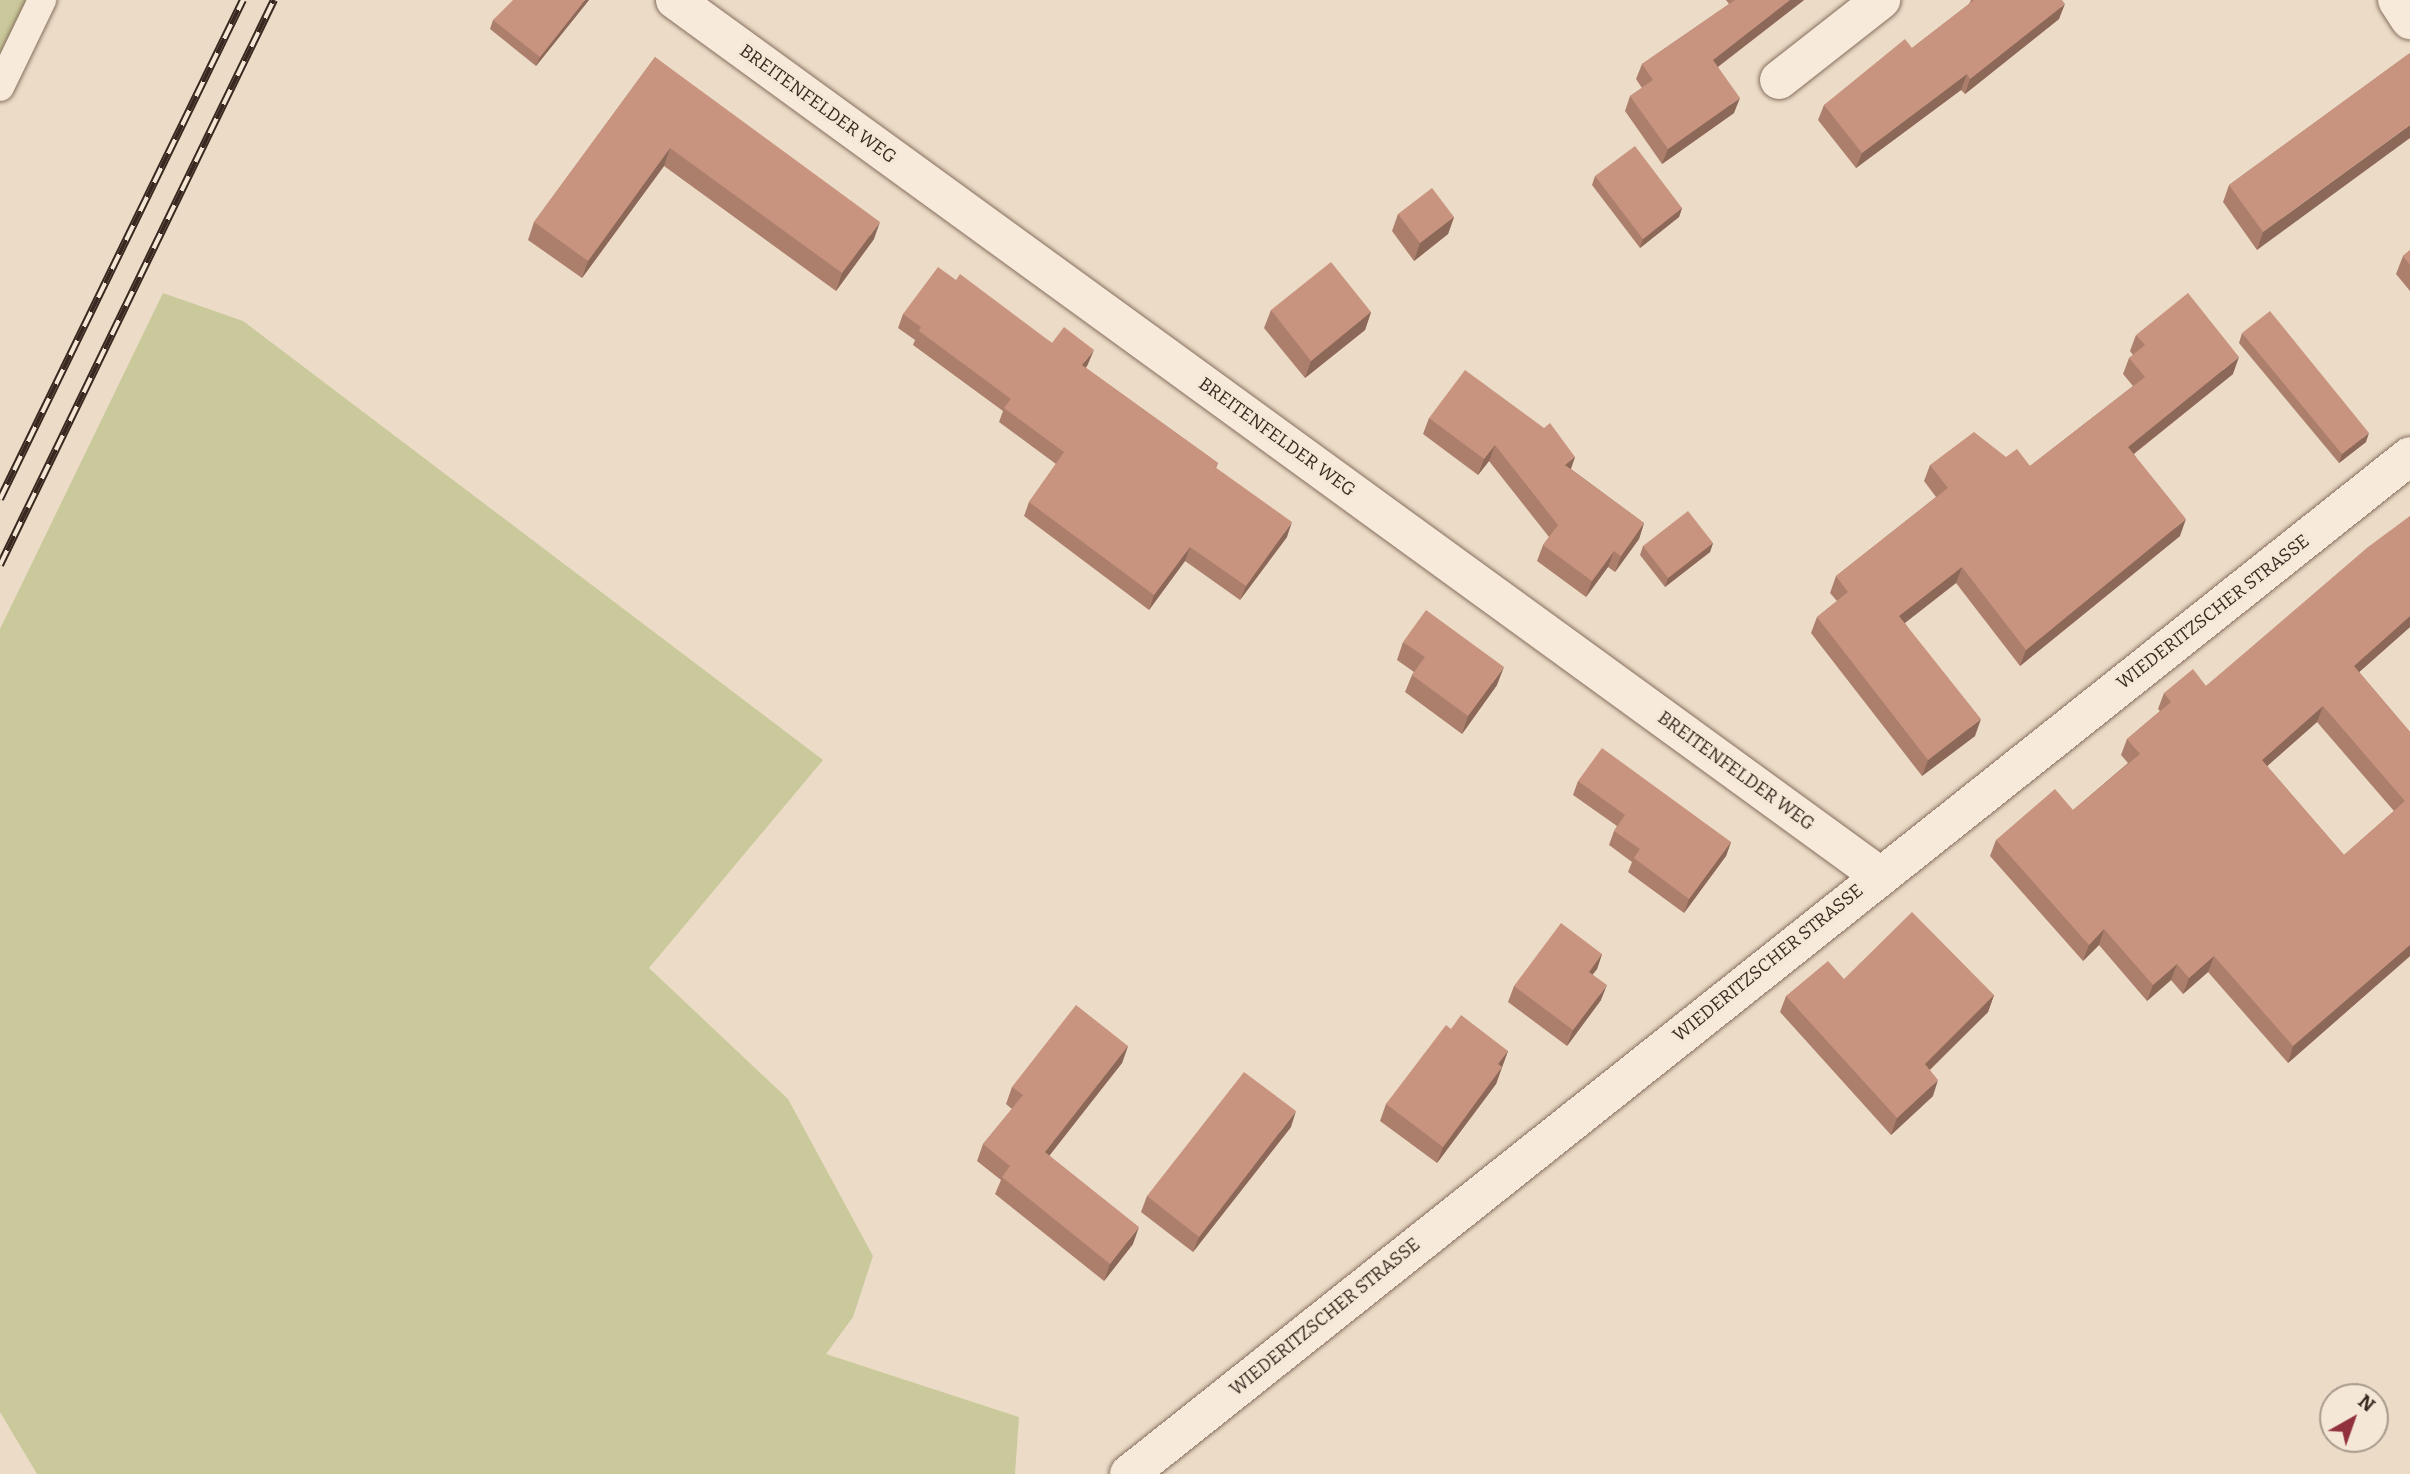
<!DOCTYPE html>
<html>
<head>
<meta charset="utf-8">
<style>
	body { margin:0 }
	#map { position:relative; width:2410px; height:1474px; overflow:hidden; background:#ecdcc7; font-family:Bitter,serif }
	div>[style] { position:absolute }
	.green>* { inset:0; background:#cac99b }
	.roads { filter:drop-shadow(0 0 2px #866e5d) drop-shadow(0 0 2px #866e5d) }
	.lane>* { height:28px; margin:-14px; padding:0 14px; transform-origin:14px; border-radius:14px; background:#f7eada }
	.street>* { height:38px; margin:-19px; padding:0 19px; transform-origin:19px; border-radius:19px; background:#f7eada }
	.secondary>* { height:38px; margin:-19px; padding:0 19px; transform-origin:19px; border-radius:19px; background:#f7eada }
	.rail>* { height:8px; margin-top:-4px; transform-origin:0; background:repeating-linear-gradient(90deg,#f4e7d6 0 16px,#382820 0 32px); box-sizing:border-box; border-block:2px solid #382820 }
	.wall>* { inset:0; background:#ac7f6d }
	.shaded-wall>* { inset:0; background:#8c6859 }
	.building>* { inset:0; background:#c8947f }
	span { translate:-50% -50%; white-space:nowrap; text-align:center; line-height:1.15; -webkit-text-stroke:5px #f4e7d6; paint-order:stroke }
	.street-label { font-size:18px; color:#382820 }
	.north { position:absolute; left:2319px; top:1383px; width:70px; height:70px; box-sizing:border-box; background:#f4e7d6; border:2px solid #a99b8d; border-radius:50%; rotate:40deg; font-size:19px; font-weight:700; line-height:28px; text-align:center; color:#382820 }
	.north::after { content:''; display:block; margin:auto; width:24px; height:32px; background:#92313e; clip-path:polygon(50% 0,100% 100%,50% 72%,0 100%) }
</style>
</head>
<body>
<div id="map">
	<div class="green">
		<i style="clip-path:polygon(0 0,28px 0,0 58px)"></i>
		<i style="clip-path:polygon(163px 293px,243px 321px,823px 760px,649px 968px,788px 1099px,873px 1256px,853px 1317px,826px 1354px,1019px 1417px,1015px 1474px,37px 1474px,0 1412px,0 629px)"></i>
	</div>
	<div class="roads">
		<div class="lane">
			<i style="left:0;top:87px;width:97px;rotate:-64.2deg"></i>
		</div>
		<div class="street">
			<i style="left:675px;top:0;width:1488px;rotate:36.01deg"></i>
			<i style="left:2397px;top:0;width:24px;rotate:57deg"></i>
			<i style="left:1779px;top:80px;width:130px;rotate:-38.1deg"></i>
		</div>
		<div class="secondary">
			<i style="left:1129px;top:1474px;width:1636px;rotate:-38.47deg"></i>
		</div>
	</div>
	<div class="rail">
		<i style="left:0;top:499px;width:555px;rotate:-64.04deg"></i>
		<i style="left:0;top:565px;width:628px;rotate:-64.13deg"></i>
	</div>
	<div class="wall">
		<i style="clip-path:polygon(589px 0,536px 66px,490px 29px,493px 20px)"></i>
		<i style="clip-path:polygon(1726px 0,1804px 0,1718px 67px,1734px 113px,1662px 164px,1625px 111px,1630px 96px,1642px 88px,1636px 79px,1642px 64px,1729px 4px)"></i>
		<i style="clip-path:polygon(1971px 0,2062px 0,2059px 19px,1965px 94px,1961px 90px,1856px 168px,1818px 120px,1824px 105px,1912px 48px,1969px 4px)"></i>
		<i style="clip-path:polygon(2410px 53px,2257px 250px,2223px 202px,2229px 185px)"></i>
		<i style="clip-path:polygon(655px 57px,874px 239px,836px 291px,664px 166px,582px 278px,528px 240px,534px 222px)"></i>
		<i style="clip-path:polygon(1595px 176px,1682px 208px,1679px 217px,1640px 248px,1592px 185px)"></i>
		<i style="clip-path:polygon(1398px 214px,1454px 217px,1448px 234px,1414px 261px,1392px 231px)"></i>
		<i style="clip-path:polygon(2410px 250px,2410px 291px,2396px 274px,2403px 256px)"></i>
		<i style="clip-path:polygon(956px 280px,1052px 343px,1088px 364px,1086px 368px,1218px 463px,1216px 468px,1287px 537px,1240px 600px,1185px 561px,1149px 610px,1024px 516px,1029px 502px,1056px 464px,999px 422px,1003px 411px,913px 345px,915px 340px,898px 328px,903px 314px)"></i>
		<i style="clip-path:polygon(1271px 310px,1371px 312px,1365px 330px,1305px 378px,1264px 328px)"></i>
		<i style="clip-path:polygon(2242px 333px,2366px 442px,2339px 463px,2239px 343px)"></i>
		<i style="clip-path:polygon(2136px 335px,2233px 374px,2134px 454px,2180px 536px,2020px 666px,1956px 583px,1905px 623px,1975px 736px,1922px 776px,1811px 633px,1817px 617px,1837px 601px,1830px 593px,1836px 576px,1936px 497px,1924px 481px,1930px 465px,2006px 457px,2030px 466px,2133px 386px,2123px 374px,2129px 358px,2133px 355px,2130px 351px)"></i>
		<i style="clip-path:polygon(1429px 418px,1575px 457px,1571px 469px,1644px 523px,1639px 539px,1615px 572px,1608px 567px,1586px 597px,1537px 561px,1543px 545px,1549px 537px,1489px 461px,1478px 475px,1423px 434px)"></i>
		<i style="clip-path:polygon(evenodd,2410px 516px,2410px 627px,2359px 672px,2410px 732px,2410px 956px,2288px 1063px,2208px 972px,2183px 994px,2171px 980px,2147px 1001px,2099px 945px,2083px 961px,1990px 856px,1996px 840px,2073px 810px,2128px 763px,2121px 755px,2127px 739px,2160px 711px,2158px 709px,2164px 693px,2206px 686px,2410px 516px,2317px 722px,2394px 811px,2344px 855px,2267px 766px,2317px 722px)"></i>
		<i style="clip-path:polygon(1713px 543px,1710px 552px,1665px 587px,1640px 555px,1643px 546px)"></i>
		<i style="clip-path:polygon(1403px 642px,1497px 685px,1462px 734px,1405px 692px,1412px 675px,1414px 672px,1397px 660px)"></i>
		<i style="clip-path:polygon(1578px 781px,1731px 842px,1726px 856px,1684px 913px,1628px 872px,1632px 862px,1609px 845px,1614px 831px,1617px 826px,1573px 795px)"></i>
		<i style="clip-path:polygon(1602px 954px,1597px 969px,1592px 975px,1601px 1000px,1567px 1046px,1508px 1002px,1514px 986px)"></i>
		<i style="clip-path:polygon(1844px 979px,1994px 995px,1988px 1012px,1930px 1070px,1933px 1096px,1891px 1135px,1780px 1012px,1786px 996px)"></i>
		<i style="clip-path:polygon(1451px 1029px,1508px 1051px,1496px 1084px,1437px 1163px,1380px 1121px,1386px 1104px)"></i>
		<i style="clip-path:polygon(1128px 1046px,1122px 1063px,1049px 1155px,1133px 1244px,1104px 1281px,995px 1194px,1001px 1180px,977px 1161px,983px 1144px,1012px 1109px,1006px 1104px,1012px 1087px)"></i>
		<i style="clip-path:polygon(1291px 1127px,1193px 1252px,1141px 1212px,1147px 1196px)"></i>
	</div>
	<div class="shaded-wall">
		<i style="clip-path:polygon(585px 0,589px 0,536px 66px,540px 57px)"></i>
		<i style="clip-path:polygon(1790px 0,1804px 0,1707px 75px,1713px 60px)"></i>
		<i style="clip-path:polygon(2065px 4px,2059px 19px,1965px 94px,1970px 79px)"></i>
		<i style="clip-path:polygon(1967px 74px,1961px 90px,1856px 168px,1862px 153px)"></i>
		<i style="clip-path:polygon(1740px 98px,1734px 113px,1662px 164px,1668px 149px)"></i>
		<i style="clip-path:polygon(2410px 125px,2410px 138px,2257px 250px,2263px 232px)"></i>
		<i style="clip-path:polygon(670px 148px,664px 166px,582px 278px,588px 261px)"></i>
		<i style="clip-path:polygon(1682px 208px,1679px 217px,1640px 248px,1643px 239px)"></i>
		<i style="clip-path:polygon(1454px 217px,1448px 234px,1414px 261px,1420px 243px)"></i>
		<i style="clip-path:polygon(880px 222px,874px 239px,836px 291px,842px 273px)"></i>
		<i style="clip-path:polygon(1371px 312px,1365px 330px,1305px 378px,1311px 361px)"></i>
		<i style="clip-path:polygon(1094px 350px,1088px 364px,1077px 379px,1082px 365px)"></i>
		<i style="clip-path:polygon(2239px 357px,2233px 374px,2122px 463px,2128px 447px)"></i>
		<i style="clip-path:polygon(2369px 433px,2366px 442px,2339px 463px,2342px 454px)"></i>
		<i style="clip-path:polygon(1495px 445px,1489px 461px,1478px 475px,1484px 459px)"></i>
		<i style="clip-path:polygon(1575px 457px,1569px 473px,1565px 465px)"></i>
		<i style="clip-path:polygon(2186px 519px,2180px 536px,2020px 666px,2026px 650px)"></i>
		<i style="clip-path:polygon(1292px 522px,1287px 537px,1240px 600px,1246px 586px)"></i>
		<i style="clip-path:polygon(1644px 523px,1639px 539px,1615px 572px,1621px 556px)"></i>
		<i style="clip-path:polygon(1713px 543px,1710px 552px,1665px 587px,1668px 578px)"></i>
		<i style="clip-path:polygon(1190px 547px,1185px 561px,1149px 610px,1154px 595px)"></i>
		<i style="clip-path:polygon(1614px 551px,1608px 567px,1586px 597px,1592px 581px)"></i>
		<i style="clip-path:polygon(1962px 567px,1956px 583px,1893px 632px,1899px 616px)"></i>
		<i style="clip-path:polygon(2410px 616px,2410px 627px,2348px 682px,2354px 666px)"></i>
		<i style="clip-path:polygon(1504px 667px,1497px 685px,1462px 734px,1468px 716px)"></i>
		<i style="clip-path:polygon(2323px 706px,2317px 722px,2256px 776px,2262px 760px)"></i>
		<i style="clip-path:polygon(1981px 719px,1975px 736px,1922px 776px,1928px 760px)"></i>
		<i style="clip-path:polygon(1731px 842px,1726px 856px,1684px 913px,1689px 899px)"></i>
		<i style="clip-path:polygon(2104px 929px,2099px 945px,2083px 961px,2089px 945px)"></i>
		<i style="clip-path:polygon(2410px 945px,2410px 956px,2288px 1063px,2293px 1046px)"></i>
		<i style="clip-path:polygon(1602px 954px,1597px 969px,1583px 987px,1589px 972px)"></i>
		<i style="clip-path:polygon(2214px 956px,2208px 972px,2183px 994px,2189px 978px)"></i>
		<i style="clip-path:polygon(2177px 964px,2171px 980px,2147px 1001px,2153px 985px)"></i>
		<i style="clip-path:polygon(1607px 985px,1601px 1000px,1567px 1046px,1573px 1030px)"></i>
		<i style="clip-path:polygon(1994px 995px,1988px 1012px,1919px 1080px,1925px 1064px)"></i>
		<i style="clip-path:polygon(1128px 1046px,1122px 1063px,1039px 1169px,1045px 1152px)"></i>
		<i style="clip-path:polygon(1508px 1051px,1502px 1067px,1498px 1064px)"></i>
		<i style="clip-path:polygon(1502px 1067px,1496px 1084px,1437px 1163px,1443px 1147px)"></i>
		<i style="clip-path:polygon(1938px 1080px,1933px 1096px,1891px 1135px,1897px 1118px)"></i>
		<i style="clip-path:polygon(1296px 1111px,1291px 1127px,1193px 1252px,1199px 1237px)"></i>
		<i style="clip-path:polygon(1139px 1227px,1133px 1244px,1104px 1281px,1110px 1264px)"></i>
	</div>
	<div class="building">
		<i style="clip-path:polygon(513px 0,585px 0,540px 57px,493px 20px)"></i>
		<i style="clip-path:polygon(1735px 0,1790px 0,1713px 60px,1740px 98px,1668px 149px,1630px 96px,1653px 80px,1642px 64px)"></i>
		<i style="clip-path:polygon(1974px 0,2062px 0,2065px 4px,1970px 79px,1967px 74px,1862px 153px,1824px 105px,1905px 39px,1912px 48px)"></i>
		<i style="clip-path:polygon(2410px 53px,2410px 125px,2263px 232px,2229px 185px)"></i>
		<i style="clip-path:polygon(655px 57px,880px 222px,842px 273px,670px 148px,588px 261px,534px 222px)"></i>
		<i style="clip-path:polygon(1635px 146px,1682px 208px,1643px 239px,1595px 176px)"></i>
		<i style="clip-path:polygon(1432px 188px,1454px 217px,1420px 243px,1398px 214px)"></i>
		<i style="clip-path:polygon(2410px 250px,2410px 265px,2403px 256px)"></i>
		<i style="clip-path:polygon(1331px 262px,1371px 312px,1311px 361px,1271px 310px)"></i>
		<i style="clip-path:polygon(938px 267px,956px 280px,960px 274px,1052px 343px,1064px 327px,1094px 350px,1082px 365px,1218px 463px,1215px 467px,1292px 522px,1246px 586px,1190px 547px,1154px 595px,1029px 502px,1064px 452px,1004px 408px,1011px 399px,919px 331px,921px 327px,903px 314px)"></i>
		<i style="clip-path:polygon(2188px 293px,2239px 357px,2128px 447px,2186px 519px,2026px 650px,1962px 567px,1899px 616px,1981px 719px,1928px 760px,1817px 617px,1848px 592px,1836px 576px,1948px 488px,1930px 465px,1974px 432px,2006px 457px,2017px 449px,2030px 466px,2145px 377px,2129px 358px,2145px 345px,2136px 335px)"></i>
		<i style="clip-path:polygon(2270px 311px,2369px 433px,2342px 454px,2242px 333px)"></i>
		<i style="clip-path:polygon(1465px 370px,1544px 428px,1550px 423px,1575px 457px,1565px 465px,1644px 523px,1621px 556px,1614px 551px,1592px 581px,1543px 545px,1558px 525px,1495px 445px,1484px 459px,1429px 418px)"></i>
		<i style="clip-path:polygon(1688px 511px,1713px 543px,1668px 578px,1643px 546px)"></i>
		<i style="clip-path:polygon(evenodd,2410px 516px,2410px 616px,2354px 666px,2410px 732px,2410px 945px,2293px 1046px,2214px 956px,2189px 978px,2177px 964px,2153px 985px,2104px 929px,2089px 945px,1996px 840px,2055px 789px,2073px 810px,2140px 754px,2127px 739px,2171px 702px,2164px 693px,2193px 669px,2206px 686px,2368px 547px,2410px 516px,2323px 706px,2405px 801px,2344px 855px,2262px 760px,2323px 706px)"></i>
		<i style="clip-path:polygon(1426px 610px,1504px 667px,1468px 716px,1412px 675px,1425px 657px,1403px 642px)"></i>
		<i style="clip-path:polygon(1602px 748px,1731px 842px,1689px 899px,1634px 858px,1640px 849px,1614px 831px,1625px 815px,1578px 781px)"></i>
		<i style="clip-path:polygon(1912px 912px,1994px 995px,1925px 1064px,1938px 1080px,1897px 1118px,1786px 996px,1828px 961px,1844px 979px)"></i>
		<i style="clip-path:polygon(1561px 923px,1602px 954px,1589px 972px,1607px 985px,1573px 1030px,1514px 986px)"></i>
		<i style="clip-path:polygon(1076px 1005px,1128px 1046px,1045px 1152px,1139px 1227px,1110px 1264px,1002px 1177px,1010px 1166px,983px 1144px,1023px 1095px,1012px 1087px)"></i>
		<i style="clip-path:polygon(1461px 1015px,1508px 1051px,1498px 1064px,1502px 1067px,1443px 1147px,1386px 1104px,1446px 1025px,1451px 1029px)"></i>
		<i style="clip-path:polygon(1244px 1072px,1296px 1111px,1199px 1237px,1147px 1196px)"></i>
	</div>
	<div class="street-label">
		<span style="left:818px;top:104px;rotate:36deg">BREITENFELDER WEG</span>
		<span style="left:1277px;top:437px;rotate:36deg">BREITENFELDER WEG</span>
		<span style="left:2213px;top:612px;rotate:-38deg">WIEDERITZSCHER STRASSE</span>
		<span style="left:1736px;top:771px;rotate:36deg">BREITENFELDER WEG</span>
		<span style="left:1768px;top:963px;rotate:-39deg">WIEDERITZSCHER STRASSE</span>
		<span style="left:1325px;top:1317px;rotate:-39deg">WIEDERITZSCHER STRASSE</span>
	</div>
	<div class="north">N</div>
</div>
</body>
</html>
